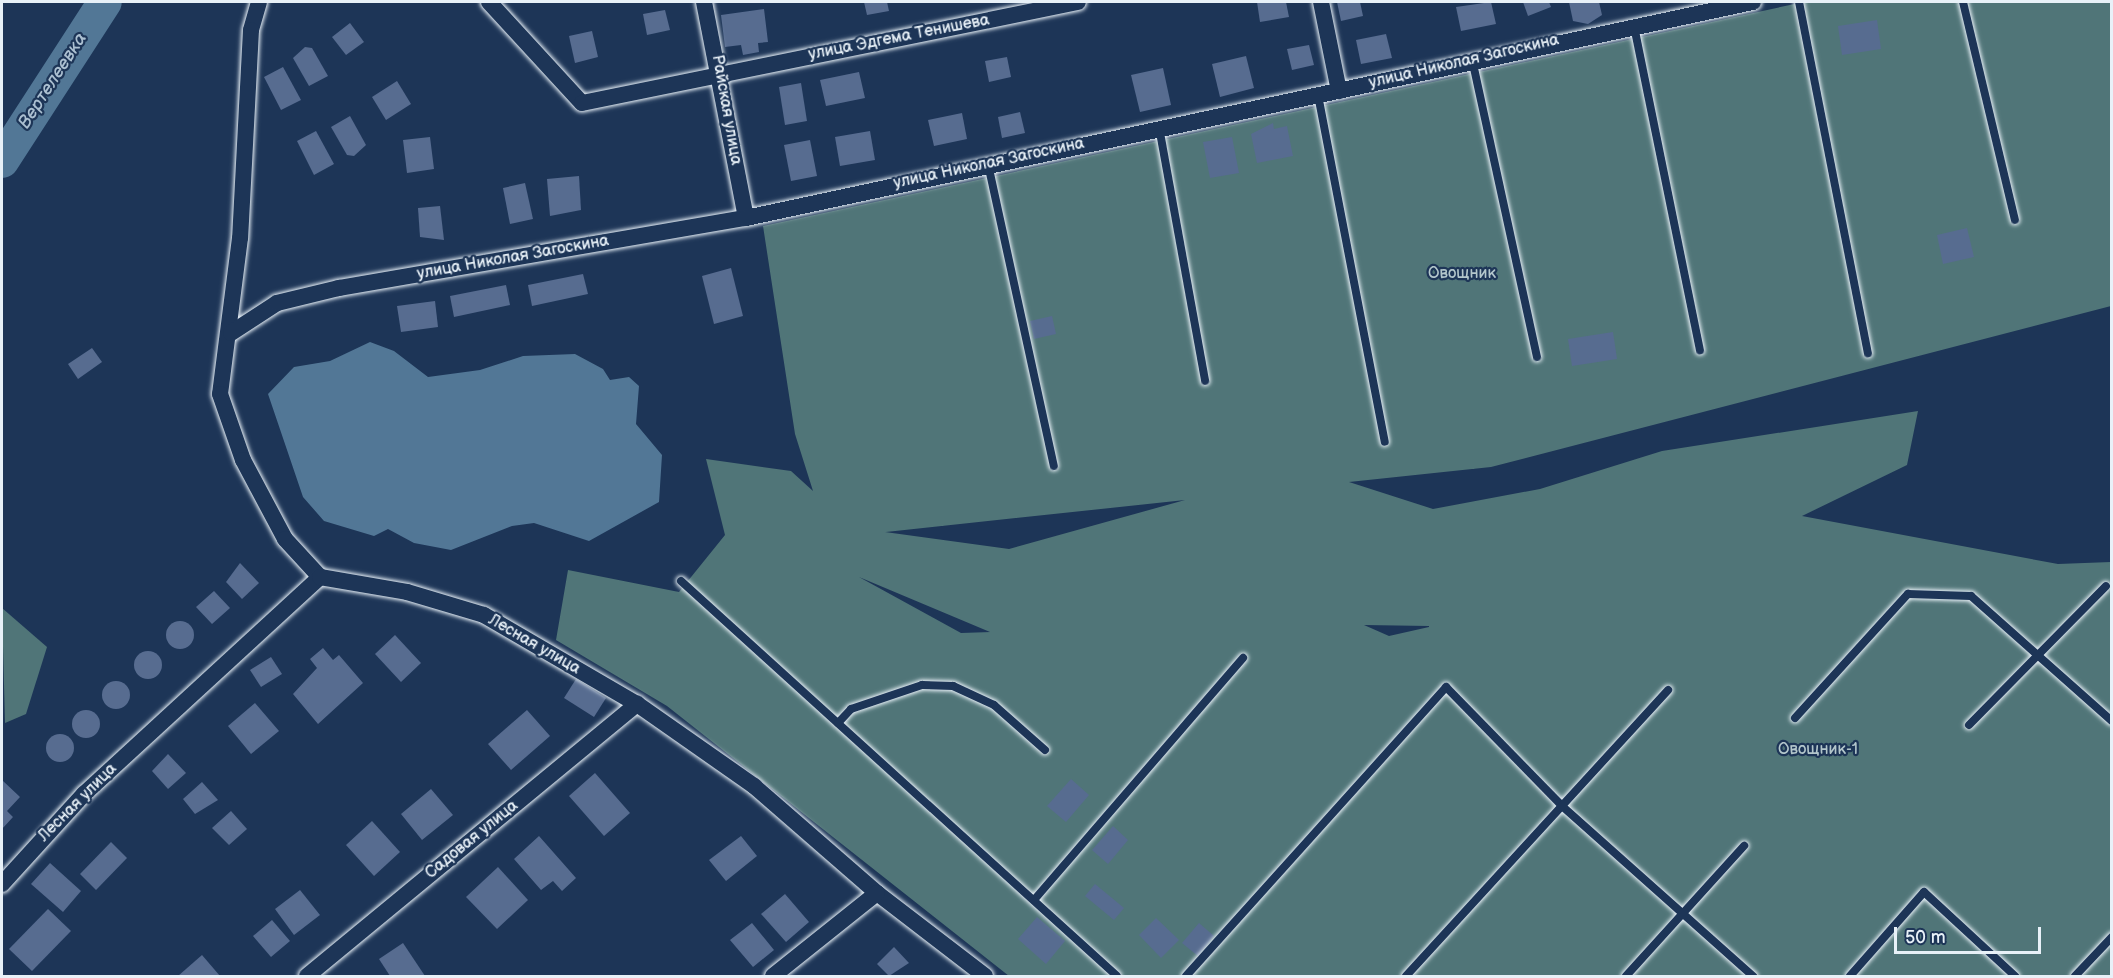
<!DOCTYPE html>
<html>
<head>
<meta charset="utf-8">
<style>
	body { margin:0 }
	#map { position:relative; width:2113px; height:978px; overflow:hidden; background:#1d3557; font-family:"Balsamiq Sans",sans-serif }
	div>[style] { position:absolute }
	.green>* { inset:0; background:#507578 }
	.water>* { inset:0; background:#527796 }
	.river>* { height:34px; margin:-17px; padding:0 17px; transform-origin:17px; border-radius:17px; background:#527796 }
	.building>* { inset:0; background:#576c90 }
	.round { border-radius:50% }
	.roads { filter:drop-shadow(0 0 2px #e8f1f8) drop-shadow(0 0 2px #e8f1f8) }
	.lane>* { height:8px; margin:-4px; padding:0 4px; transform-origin:4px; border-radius:4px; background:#1d3557 }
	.street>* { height:16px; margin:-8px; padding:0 8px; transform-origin:8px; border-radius:8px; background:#1d3557 }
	span { translate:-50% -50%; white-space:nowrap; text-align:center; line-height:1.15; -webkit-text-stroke:4.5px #1d3557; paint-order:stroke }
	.street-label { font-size:16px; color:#e8f1f8 }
	.park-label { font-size:16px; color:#b3c6cb }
	.water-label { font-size:18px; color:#acc0d1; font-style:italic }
	.frame { position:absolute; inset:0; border:3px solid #e8f1f8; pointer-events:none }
	.scale { position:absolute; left:1894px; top:927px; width:147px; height:27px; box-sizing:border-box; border:3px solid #e8f1f8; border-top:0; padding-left:8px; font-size:18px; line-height:21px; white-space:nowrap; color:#e8f1f8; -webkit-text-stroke:4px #1d3557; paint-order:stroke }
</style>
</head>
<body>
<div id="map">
	<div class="green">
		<i style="clip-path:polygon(evenodd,1804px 2px,2111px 2px,2111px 306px,1491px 467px,1349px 482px,1433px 509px,1540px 489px,1662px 451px,1918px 411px,1907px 465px,1802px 516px,2058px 564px,2111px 562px,2111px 976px,1009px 976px,667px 706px,556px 640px,568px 570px,679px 592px,725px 535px,706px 459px,791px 471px,813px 491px,795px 434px,763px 226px,1804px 2px,1185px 500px,1009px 549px,885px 532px,886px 532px,1185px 500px,1804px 2px,859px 577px,990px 632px,991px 632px,961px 633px,859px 577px,1804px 2px,1364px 625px,1429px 626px,1429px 627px,1389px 636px,1364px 625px)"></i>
		<i style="clip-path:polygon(2px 608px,47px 647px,26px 714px,5px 723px)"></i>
	</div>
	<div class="water">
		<i style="clip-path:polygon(370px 342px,394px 351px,428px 377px,480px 370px,523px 356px,575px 354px,603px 369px,610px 380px,629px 377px,639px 386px,636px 424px,662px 455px,659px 502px,589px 541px,534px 523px,512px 526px,451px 550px,414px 543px,388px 529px,374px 536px,324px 521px,303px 497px,268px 394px,294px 367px,330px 361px)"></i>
	</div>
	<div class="river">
		<i style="left:2px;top:161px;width:189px;rotate:-57.1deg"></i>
	</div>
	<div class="building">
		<i style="clip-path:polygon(864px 2px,887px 2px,889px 11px,867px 15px)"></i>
		<i style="clip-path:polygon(1257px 2px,1286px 2px,1289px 17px,1260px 22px)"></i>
		<i style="clip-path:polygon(1337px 2px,1360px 2px,1363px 16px,1341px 21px)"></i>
		<i style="clip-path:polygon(1491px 2px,1496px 24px,1461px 31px,1456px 7px)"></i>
		<i style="clip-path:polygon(1523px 2px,1549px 2px,1551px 7px,1528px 16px)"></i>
		<i style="clip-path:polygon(1569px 2px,1599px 2px,1602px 15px,1588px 24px,1573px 21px)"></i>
		<i style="clip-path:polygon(764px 9px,768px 42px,758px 43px,759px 52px,743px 55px,741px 45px,725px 47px,721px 15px)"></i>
		<i style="clip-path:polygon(665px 10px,670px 30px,647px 35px,643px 14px)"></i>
		<i style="clip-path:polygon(1877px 20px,1881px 49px,1842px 55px,1838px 26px)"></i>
		<i style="clip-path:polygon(350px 23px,364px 42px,346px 55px,332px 37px)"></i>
		<i style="clip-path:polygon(592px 31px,598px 57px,575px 63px,569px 36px)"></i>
		<i style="clip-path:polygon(1386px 34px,1392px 58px,1361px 64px,1356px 40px)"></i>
		<i style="clip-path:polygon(1309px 45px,1314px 65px,1292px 70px,1287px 49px)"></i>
		<i style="clip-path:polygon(305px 47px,312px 48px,328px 76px,309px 86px,293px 58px)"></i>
		<i style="clip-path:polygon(1246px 56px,1254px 88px,1220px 97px,1212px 64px)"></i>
		<i style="clip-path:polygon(1007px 57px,1011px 77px,989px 82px,985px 61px)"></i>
		<i style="clip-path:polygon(283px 67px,301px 100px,281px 110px,264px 77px)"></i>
		<i style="clip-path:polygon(1163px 68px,1171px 105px,1140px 112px,1131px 75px)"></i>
		<i style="clip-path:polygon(859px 72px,865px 98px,826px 106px,820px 80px)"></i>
		<i style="clip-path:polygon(397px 81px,411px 104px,386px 120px,372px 97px)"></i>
		<i style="clip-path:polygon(801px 83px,807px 121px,785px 125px,779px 87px)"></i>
		<i style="clip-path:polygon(1020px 112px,1025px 133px,1002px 138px,998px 117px)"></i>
		<i style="clip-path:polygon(962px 113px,967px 139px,934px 146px,928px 120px)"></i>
		<i style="clip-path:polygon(350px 116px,366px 145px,354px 156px,347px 155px,331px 127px)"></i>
		<i style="clip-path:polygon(1273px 123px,1274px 129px,1287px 126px,1293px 156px,1257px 163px,1251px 134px)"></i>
		<i style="clip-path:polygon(316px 131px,334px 164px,314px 175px,297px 141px)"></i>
		<i style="clip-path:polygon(870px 131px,875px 160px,840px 166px,835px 137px)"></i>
		<i style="clip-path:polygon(430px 137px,434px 169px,407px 173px,403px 140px)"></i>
		<i style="clip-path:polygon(1232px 137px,1239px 173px,1210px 178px,1203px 142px)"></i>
		<i style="clip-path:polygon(810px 140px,817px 176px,791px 181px,784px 145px)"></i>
		<i style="clip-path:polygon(579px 176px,581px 210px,550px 216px,547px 179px)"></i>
		<i style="clip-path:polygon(525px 183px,533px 219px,510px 224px,503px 188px)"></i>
		<i style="clip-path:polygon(440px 206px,444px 240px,420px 237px,418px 208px)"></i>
		<i style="clip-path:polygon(1967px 228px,1974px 257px,1943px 264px,1937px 235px)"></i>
		<i style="clip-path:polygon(731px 268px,743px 316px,714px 324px,702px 276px)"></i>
		<i style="clip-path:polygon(583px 274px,588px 294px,532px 306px,528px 285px)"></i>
		<i style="clip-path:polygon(506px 285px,510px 305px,454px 317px,450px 296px)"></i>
		<i style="clip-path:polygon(435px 301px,438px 327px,401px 332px,397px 306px)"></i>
		<i style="clip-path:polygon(1052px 316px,1056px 334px,1034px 339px,1030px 321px)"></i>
		<i style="clip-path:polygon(1613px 332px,1617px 359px,1572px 366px,1568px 339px)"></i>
		<i style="clip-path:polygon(92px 348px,102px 362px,78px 379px,68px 364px)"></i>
		<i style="clip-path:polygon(240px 563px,259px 583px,242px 599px,226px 582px)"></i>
		<i style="clip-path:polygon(214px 591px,230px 608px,212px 624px,196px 607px)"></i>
		<i class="round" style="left:166px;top:621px;width:28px;height:28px"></i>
		<i style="clip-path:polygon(395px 635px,421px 663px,401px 682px,375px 654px)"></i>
		<i style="clip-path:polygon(323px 648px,333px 660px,339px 655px,363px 683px,318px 724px,293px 694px,317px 668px,310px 659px)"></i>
		<i class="round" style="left:134px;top:651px;width:28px;height:28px"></i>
		<i style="clip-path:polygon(271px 657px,282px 674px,261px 687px,250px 670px)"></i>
		<i style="clip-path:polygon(576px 679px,606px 698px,594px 717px,564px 698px)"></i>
		<i class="round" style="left:102px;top:681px;width:28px;height:28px"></i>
		<i style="clip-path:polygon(255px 703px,279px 731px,251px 754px,228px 726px)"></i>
		<i style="clip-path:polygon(527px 710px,550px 736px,511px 770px,488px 744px)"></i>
		<i class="round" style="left:72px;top:710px;width:28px;height:28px"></i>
		<i class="round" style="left:46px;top:734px;width:28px;height:28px"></i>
		<i style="clip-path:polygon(168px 754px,186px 773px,168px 789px,152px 771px)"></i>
		<i style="clip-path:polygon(595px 773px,630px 813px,604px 836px,569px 796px)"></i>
		<i style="clip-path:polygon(1071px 779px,1089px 795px,1066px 822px,1047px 806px)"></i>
		<i style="clip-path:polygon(2px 780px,20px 797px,7px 811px,13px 817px,2px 829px)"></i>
		<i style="clip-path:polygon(202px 782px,218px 800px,195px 814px,183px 799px)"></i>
		<i style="clip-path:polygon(431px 789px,453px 815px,422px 840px,401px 814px)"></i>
		<i style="clip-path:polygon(231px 811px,247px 829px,229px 845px,212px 828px)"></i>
		<i style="clip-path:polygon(372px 821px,400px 852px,374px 876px,346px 845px)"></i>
		<i style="clip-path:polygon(1113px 826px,1128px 840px,1108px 864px,1092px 850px)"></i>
		<i style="clip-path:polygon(539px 836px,576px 878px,562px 891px,553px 881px,541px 890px,514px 859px)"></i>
		<i style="clip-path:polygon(741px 836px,757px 856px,726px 881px,709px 860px)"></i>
		<i style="clip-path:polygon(111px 842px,127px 858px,96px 890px,80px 874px)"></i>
		<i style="clip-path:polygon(50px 863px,81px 891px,63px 912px,31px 884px)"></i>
		<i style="clip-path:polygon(498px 867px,528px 900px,497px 929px,466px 897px)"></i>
		<i style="clip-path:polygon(1095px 884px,1124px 908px,1114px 920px,1085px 896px)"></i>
		<i style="clip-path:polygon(300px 890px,320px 915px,294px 935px,275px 909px)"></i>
		<i style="clip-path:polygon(785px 894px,809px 922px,786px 942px,761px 914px)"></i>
		<i style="clip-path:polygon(48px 909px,71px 931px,32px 971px,9px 949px)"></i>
		<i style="clip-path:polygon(1037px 917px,1065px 941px,1046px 964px,1018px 939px)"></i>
		<i style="clip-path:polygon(1156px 918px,1179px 940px,1161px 958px,1139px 935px)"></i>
		<i style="clip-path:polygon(272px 920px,290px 941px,271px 957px,253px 936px)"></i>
		<i style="clip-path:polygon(752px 923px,774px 950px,753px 967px,730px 940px)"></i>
		<i style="clip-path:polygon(1199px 923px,1214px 936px,1198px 956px,1182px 943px)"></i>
		<i style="clip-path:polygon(403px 943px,425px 976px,390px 976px,379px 959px)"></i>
		<i style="clip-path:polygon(894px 947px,909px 963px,889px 976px,877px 964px)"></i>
		<i style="clip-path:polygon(202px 955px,220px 976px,178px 976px)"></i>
	</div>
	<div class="roads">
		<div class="lane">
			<i style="left:1799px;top:2px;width:358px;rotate:78.9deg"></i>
			<i style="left:1963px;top:2px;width:224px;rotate:76.6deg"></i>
			<i style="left:1634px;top:26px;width:331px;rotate:78.5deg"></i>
			<i style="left:1472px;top:59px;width:305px;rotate:77.7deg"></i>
			<i style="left:1318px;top:95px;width:353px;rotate:79.1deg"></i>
			<i style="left:1159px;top:127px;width:258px;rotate:79.7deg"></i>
			<i style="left:988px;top:164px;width:309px;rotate:77.7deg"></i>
			<i style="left:681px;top:581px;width:588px;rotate:42.18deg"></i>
			<i style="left:1795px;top:718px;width:168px;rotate:-47.7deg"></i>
			<i style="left:1908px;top:594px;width:63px;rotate:1.8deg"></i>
			<i style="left:1971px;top:596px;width:188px;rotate:41.6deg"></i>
			<i style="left:838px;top:723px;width:19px;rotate:-47deg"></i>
			<i style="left:851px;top:709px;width:75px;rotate:-18.7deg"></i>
			<i style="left:922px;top:685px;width:31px;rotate:2deg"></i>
			<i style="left:953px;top:686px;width:45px;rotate:24.9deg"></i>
			<i style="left:994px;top:705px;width:68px;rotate:41.4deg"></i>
			<i style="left:1969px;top:725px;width:195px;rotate:-45.4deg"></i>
			<i style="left:1034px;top:900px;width:320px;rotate:-49.2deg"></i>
			<i style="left:1186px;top:976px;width:389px;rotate:-48deg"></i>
			<i style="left:1446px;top:687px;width:166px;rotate:45.7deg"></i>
			<i style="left:1562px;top:806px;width:256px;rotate:41.7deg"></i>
			<i style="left:1406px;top:976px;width:388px;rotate:-47.5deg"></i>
			<i style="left:1626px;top:976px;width:176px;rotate:-47.8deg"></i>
			<i style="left:1850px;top:976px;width:112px;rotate:-48.6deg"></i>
			<i style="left:1924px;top:892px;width:124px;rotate:42.7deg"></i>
			<i style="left:2075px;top:976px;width:54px;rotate:-46.5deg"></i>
		</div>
		<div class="street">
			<i style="left:259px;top:2px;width:29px;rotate:106deg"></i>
			<i style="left:251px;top:30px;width:208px;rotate:93deg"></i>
			<i style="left:240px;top:238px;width:157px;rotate:97.3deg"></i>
			<i style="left:220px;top:394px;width:70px;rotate:70.8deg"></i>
			<i style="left:243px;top:460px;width:89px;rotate:62deg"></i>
			<i style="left:285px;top:539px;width:52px;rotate:47.4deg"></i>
			<i style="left:489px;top:2px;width:137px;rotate:47.4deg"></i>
			<i style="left:582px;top:103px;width:506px;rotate:-11.51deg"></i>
			<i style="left:704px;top:2px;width:220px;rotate:79deg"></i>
			<i style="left:1321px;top:2px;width:91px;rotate:78.6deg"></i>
			<i style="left:231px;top:333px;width:55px;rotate:-33.1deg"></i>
			<i style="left:277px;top:303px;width:64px;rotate:-13.6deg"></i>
			<i style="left:339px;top:288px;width:413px;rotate:-9.8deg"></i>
			<i style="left:746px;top:218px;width:1030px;rotate:-12.11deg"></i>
			<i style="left:2px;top:884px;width:122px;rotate:-47.7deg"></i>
			<i style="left:84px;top:794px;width:321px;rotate:-42.6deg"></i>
			<i style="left:320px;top:577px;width:88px;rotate:9.8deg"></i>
			<i style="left:407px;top:592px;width:80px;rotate:16.6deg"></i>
			<i style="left:484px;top:615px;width:177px;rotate:30.2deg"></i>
			<i style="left:637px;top:704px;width:143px;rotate:35deg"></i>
			<i style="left:754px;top:786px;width:163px;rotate:41deg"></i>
			<i style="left:877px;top:893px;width:136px;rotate:37.5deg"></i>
			<i style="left:307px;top:976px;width:428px;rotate:-39.5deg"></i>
			<i style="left:773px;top:976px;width:133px;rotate:-38.6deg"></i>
		</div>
	</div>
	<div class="street-label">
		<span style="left:899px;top:38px;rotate:-11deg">улица Эдгема Тенишева</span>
		<span style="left:1464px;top:62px;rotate:-13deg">улица Николая Загоскина</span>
		<span style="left:726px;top:110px;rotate:80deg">Райская улица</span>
		<span style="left:989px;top:164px;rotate:-12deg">улица Николая Загоскина</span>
		<span style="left:513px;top:258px;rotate:-10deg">улица Николая Загоскина</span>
		<span style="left:534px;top:645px;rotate:30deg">Лесная улица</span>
		<span style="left:78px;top:803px;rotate:-45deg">Лесная улица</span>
		<span style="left:472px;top:840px;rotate:-39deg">Садовая улица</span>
	</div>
	<div class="park-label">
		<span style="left:1462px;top:274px">Овощник</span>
		<span style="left:1818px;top:750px">Овощник-1</span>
	</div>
	<div class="water-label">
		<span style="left:53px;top:81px;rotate:-57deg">Вертелеевка</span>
	</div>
	<div class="frame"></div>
	<div class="scale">50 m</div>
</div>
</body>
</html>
